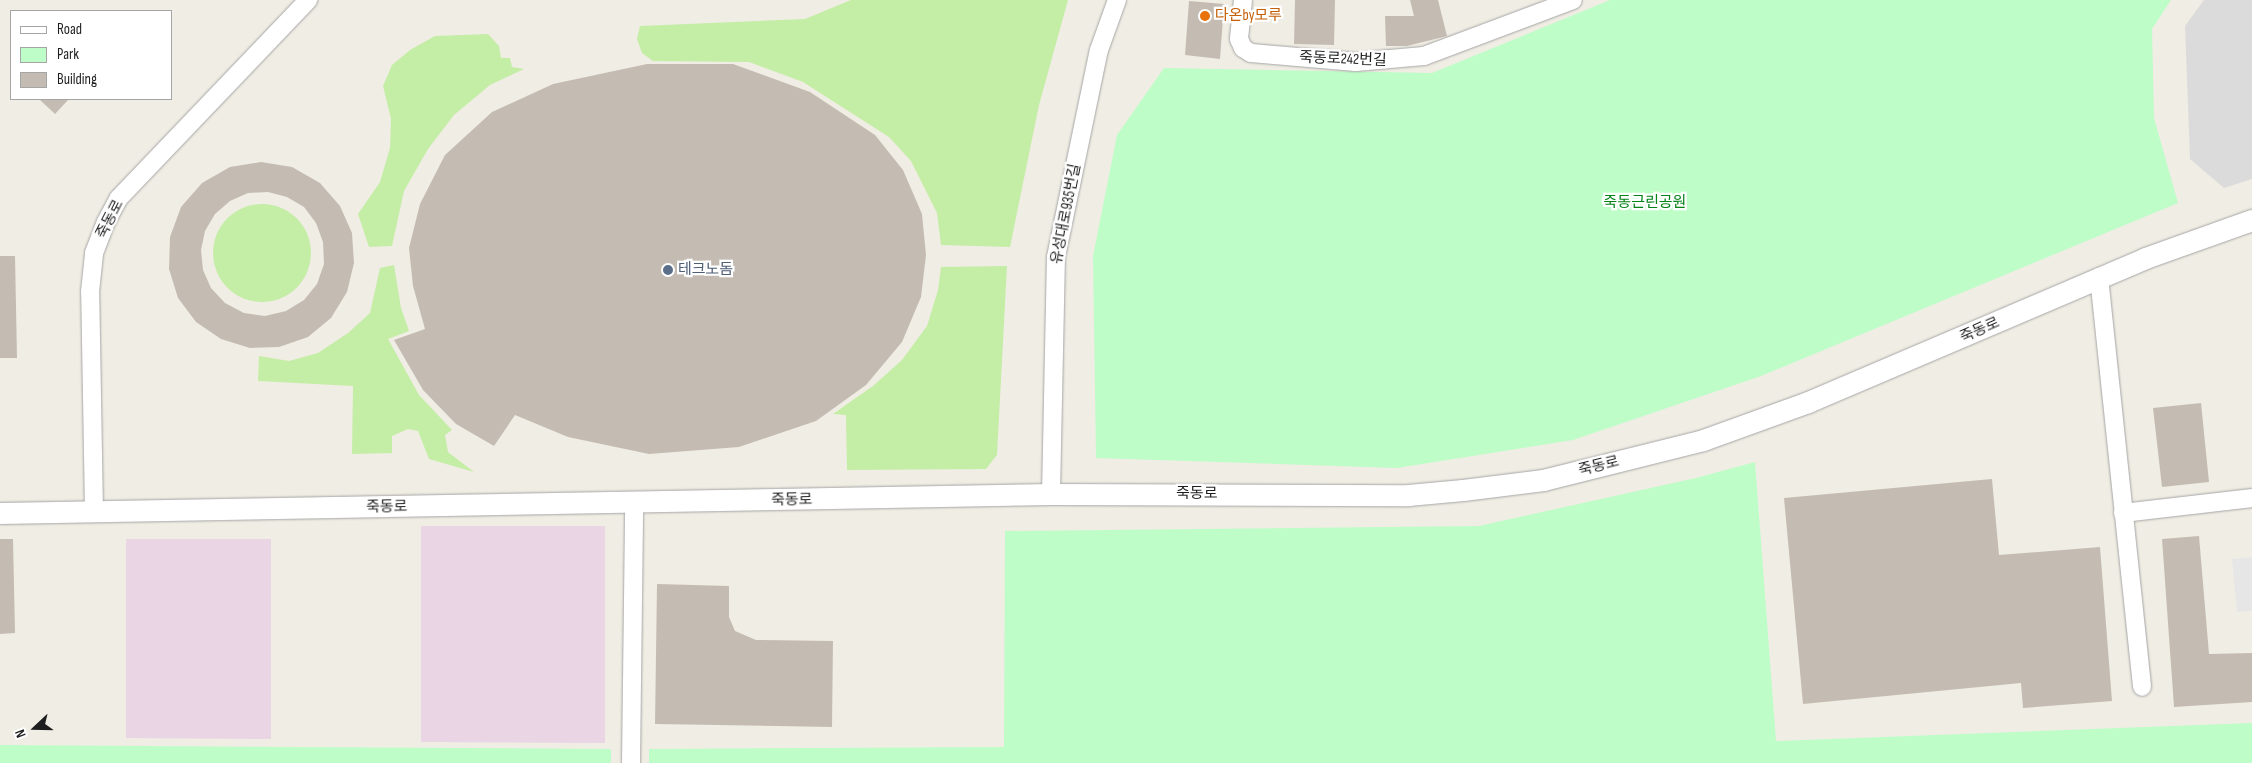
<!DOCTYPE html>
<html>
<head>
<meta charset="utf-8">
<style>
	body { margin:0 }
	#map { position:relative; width:2252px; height:763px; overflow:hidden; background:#f0ede4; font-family:"Sofia Sans Condensed","Noto Sans KR",sans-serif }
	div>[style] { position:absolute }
	.residential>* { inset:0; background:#dcdbdb }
	.industrial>* { inset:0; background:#e9d5e4 }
	.grass>* { inset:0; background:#c4eda6 }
	.round { border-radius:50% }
	.park>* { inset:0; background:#befdc8 }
	.parking>* { inset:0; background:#e6e6e6 }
	.building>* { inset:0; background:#c4bcb3 }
	.roads { filter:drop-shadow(0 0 1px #a5a5a5) drop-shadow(0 0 1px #a5a5a5) }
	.minor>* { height:18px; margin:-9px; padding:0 9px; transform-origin:9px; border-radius:9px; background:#fff }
	.tertiary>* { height:21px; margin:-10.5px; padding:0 10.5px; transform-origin:10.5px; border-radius:10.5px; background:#fff }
	.dots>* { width:14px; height:14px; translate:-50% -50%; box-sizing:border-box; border:2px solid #fff; border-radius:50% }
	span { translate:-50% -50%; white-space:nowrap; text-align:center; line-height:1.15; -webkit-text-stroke:4.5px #fff; paint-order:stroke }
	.food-label { font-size:15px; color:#c56008 }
	.left { translate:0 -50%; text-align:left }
	.street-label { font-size:15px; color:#1e1e1e }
	.park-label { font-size:15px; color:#058319 }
	.service-label { font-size:15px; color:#4e5e75 }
	.legend { position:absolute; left:10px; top:10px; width:162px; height:90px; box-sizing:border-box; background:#fff; border:1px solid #a5a5a5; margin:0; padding:6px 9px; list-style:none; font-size:15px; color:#1e1e1e }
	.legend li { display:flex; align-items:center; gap:10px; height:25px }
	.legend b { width:25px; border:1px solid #a5a5a5 }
	.north { position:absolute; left:10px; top:703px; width:50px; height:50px; -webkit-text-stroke:4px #fff; paint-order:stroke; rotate:249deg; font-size:14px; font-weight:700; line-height:20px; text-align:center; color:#1e1e1e }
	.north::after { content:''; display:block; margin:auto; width:18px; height:22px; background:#1e1e1e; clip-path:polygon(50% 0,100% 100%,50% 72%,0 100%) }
</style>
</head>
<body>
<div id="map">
	<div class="residential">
		<i style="clip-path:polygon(2204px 0,2252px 0,2252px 179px,2224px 188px,2190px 159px,2185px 26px)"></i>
	</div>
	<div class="industrial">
		<i style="clip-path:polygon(421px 526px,605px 526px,605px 743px,421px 742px)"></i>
		<i style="clip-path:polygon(126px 539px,271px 539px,271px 739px,126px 738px)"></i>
	</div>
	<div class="grass">
		<i style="clip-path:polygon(851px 0,1068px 0,1039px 105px,1010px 247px,941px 245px,937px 213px,911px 161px,889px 137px,803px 82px,749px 62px,653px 61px,642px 53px,637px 39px,640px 26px,805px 19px)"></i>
		<i style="clip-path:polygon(488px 34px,499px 46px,501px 58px,510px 58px,512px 67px,524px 69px,490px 85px,454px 115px,428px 149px,404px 191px,392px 246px,369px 247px,358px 214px,380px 182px,390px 148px,391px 119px,383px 86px,392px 65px,410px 50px,435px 36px)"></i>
		<i class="round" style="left:213px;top:204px;width:98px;height:98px"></i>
		<i style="clip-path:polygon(394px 265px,401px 308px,409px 331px,388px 339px,419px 395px,452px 430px,445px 435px,448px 452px,474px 472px,429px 459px,418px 431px,408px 429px,392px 436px,392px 453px,352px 454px,353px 386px,258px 381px,259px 356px,289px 361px,318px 353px,348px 333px,370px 313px,380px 268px)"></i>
		<i style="clip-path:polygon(1007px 266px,997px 455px,986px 469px,847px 470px,846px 415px,833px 414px,873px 386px,902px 360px,927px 326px,938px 290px,941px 267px)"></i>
	</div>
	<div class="park">
		<i style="clip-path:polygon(1610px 0,2171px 0,2152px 29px,2154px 118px,2178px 203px,1761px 376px,1573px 440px,1397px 468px,1096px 458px,1093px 256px,1117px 135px,1164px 68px,1432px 73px)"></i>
		<i style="clip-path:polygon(1755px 462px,1776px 741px,2252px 723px,2252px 763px,649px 763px,649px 749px,1004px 747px,1005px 531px,1479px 526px,1696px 478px)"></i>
		<i style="clip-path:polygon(0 745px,611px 749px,611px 763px,0 763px)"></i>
	</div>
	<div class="parking">
		<i style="clip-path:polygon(2252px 557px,2252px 611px,2237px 612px,2232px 559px)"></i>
	</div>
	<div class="building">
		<i style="clip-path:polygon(1295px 0,1335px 0,1334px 45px,1294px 44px)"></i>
		<i style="clip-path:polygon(1410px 0,1438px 0,1447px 36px,1407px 46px,1386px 46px,1385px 16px,1414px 16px)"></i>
		<i style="clip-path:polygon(1189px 1px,1224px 4px,1220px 59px,1185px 55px)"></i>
		<i style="clip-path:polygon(647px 64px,733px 64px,810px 92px,875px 135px,903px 170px,922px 214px,926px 255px,921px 297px,902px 342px,866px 385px,816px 421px,739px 447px,649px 454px,568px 437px,515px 415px,494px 446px,456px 424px,423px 390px,394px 340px,425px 329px,413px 286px,409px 248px,420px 204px,445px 155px,492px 112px,553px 84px)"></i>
		<i style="clip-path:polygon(39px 99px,69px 99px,55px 114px)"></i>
		<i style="clip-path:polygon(evenodd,261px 162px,292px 167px,320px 183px,340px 206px,352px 233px,354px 263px,347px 292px,331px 318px,308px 337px,279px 347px,250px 348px,221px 339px,196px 322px,178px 298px,169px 269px,170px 237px,181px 207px,202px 183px,230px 167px,261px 162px,268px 192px,287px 197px,304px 207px,316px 223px,323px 242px,324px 264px,317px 284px,304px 300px,286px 311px,265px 316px,244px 313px,225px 303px,211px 288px,203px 270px,201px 250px,205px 231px,215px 214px,230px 201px,248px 193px,268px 192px)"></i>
		<i style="clip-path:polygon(0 256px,15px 256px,17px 358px,0 358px)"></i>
		<i style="clip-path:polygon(2201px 403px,2209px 482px,2162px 487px,2153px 408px)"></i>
		<i style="clip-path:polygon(1992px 479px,1999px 555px,2100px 547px,2112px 701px,2023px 708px,2021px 683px,1803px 704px,1784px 498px)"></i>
		<i style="clip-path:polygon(2199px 536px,2209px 654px,2252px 653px,2252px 702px,2174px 707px,2162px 539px)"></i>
		<i style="clip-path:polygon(0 539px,13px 539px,15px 633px,0 634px)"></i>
		<i style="clip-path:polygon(657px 584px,729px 586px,729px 617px,735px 631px,756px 640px,833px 641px,832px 727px,655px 724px)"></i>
	</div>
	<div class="roads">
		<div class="minor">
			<i style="left:1243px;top:0;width:39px;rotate:96deg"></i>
			<i style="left:1239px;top:39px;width:10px;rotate:66deg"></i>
			<i style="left:1243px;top:48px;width:9px;rotate:32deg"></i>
			<i style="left:1251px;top:53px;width:105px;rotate:4.9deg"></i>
			<i style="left:1356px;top:62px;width:68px;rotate:-5deg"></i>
			<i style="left:1424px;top:56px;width:159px;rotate:-20.6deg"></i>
			<i style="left:2099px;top:277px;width:412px;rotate:84deg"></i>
			<i style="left:1051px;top:494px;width:237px;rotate:-88.8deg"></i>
			<i style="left:1056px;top:257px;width:211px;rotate:-78.3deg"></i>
			<i style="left:1099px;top:50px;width:53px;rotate:-70.2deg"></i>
			<i style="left:94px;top:511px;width:219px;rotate:-91deg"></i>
			<i style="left:90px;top:292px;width:39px;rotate:-84deg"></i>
			<i style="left:94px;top:253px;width:33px;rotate:-69deg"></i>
			<i style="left:106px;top:222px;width:27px;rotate:-62deg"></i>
			<i style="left:119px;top:198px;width:274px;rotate:-46.3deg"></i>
			<i style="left:2123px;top:513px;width:130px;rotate:-6.6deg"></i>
			<i style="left:631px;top:763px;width:259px;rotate:-89.3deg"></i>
		</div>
		<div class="tertiary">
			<i style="left:0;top:513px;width:1051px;rotate:-1.04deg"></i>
			<i style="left:1051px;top:494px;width:357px;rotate:0.2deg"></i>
			<i style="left:1408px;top:495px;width:55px;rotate:-5.2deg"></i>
			<i style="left:1463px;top:490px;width:81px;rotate:-7.1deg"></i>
			<i style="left:1543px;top:480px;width:165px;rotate:-14deg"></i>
			<i style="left:1703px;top:440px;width:112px;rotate:-19.9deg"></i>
			<i style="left:1808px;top:402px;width:366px;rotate:-23.1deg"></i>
			<i style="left:2145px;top:258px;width:114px;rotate:-19.6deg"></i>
		</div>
	</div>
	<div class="dots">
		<i style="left:1205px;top:16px;background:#e8710a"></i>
		<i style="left:668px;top:270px;background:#5c6f8a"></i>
	</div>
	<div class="food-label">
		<span class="left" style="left:1215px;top:16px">다온by모루</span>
	</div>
	<div class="street-label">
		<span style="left:1343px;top:59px;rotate:2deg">죽동로242번길</span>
		<span style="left:1066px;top:214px;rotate:-79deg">유성대로935번길</span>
		<span style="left:110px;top:219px;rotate:-63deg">죽동로</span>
		<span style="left:1980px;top:330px;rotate:-24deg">죽동로</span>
		<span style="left:1599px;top:466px;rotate:-14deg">죽동로</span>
		<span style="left:1197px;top:494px">죽동로</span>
		<span style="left:792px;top:500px;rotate:-1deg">죽동로</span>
		<span style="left:387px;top:507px;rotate:-1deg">죽동로</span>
	</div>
	<div class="park-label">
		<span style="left:1645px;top:203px">죽동근린공원</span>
	</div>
	<div class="service-label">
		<span class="left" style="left:678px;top:270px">테크노돔</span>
	</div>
	<ul class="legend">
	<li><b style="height:6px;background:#fff"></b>Road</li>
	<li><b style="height:14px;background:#befdc8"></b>Park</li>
	<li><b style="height:14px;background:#c4bcb3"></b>Building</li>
	</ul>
	<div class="north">N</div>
</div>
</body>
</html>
